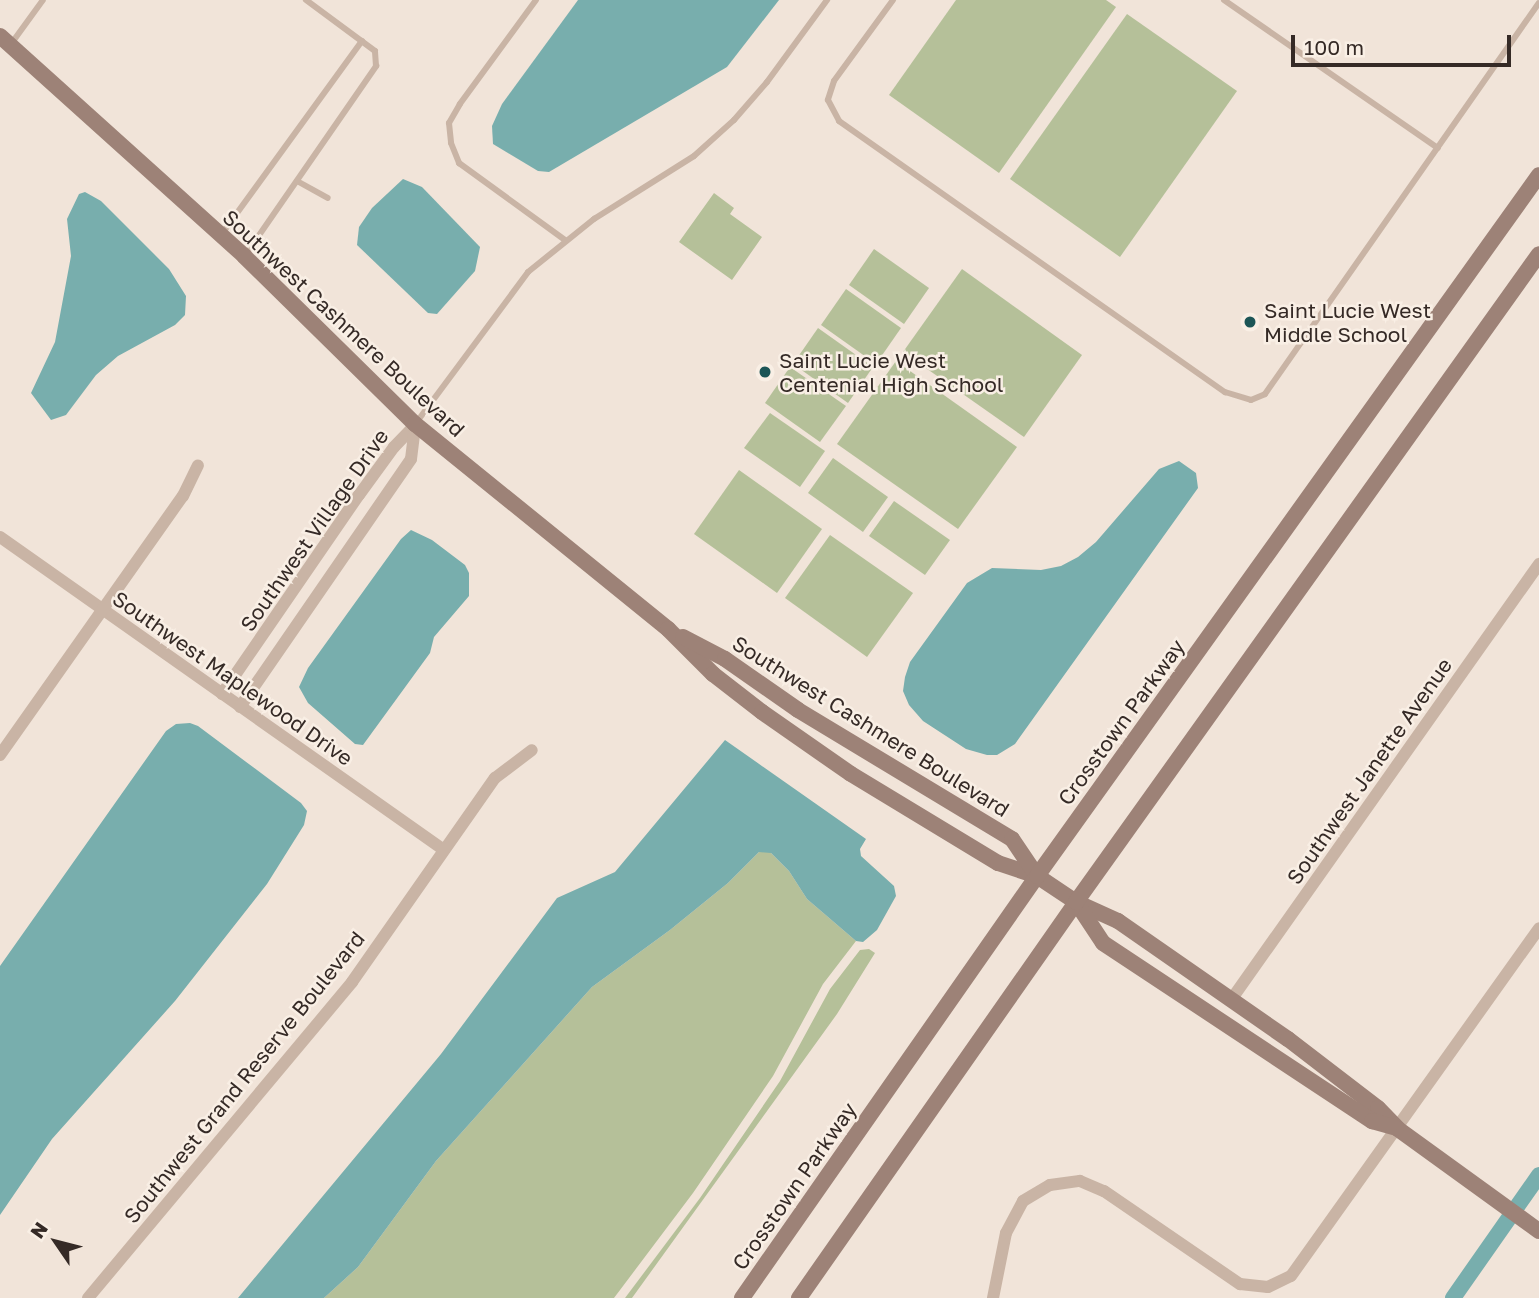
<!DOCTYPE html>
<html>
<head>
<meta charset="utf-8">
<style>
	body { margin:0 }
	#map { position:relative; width:1539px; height:1298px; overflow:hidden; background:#f1e4d9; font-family:"Golos Text",sans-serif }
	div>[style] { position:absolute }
	.green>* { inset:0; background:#b5c099 }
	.water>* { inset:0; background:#78aead }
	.canal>* { height:16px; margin:-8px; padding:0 8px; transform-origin:8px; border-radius:8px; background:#78aead }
	.lane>* { height:6px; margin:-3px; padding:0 3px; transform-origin:3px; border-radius:3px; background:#c9b4a5 }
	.street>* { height:12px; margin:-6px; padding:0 6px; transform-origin:6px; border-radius:6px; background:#c9b4a5 }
	.secondary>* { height:16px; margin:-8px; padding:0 8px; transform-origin:8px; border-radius:8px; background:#9d8277 }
	.dots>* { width:19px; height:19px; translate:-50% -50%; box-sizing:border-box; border:4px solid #f9efe5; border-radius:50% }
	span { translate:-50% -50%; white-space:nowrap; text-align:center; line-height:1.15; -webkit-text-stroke:5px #f9efe5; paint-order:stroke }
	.poi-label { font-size:21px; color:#352a26 }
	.left { translate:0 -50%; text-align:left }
	.street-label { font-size:21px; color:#352a26 }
	.north { position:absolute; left:21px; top:1207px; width:70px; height:70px; -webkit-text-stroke:5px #f9efe5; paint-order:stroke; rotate:305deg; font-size:19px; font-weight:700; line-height:28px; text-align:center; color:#352a26 }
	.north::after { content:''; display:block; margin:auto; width:24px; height:32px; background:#352a26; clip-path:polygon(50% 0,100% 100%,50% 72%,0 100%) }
	.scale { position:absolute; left:1291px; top:35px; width:220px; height:32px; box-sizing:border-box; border:4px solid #352a26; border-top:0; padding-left:9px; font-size:21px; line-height:24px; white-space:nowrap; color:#352a26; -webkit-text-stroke:5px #f9efe5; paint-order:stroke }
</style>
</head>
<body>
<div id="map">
	<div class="green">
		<i style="clip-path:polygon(956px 0,1106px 0,1116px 7px,999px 173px,889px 95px)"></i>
		<i style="clip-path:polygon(1127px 14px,1237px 91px,1120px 257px,1010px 179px)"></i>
		<i style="clip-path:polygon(714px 193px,734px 208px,730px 214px,762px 237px,732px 280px,679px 242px)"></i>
		<i style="clip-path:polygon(874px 249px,929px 288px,904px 324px,849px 285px)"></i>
		<i style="clip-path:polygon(962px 269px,1082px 355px,1024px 437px,903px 352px)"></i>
		<i style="clip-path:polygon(846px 289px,901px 328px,876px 364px,821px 325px)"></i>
		<i style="clip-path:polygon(818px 328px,873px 367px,848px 403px,793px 364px)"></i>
		<i style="clip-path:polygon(896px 361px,1017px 447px,958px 529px,837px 444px)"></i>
		<i style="clip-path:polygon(790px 367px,846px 406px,820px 442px,765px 403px)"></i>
		<i style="clip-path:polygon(770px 413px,825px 451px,800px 487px,744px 448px)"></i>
		<i style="clip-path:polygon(833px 458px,888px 497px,863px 532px,808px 493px)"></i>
		<i style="clip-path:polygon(739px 470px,822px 529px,777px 593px,694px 534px)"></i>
		<i style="clip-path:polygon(894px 501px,950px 540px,925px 575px,869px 536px)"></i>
		<i style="clip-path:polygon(830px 535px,913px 593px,867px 657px,785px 598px)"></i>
		<i style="clip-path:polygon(759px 852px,770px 852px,789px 871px,807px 899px,856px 941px,823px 984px,773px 1076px,693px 1193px,614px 1298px,324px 1298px,358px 1267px,436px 1161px,592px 987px,670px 930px,728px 883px)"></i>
		<i style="clip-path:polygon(869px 949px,875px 953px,837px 1014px,632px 1298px,625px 1298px,700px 1198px,780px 1081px,830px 989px,860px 950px)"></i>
	</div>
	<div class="water">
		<i style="clip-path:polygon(578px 0,779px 0,727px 67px,549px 172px,538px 171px,493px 144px,492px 126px,502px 104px)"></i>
		<i style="clip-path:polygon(403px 179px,422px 187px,480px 247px,475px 271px,437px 314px,428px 313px,357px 245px,359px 227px,372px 208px)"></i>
		<i style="clip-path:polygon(85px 192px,101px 201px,169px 269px,186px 296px,185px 315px,175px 325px,118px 356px,96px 375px,66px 415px,51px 420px,31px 393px,55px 342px,71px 256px,67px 219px,79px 194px)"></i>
		<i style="clip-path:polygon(1179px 461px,1196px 473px,1198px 488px,1015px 744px,997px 755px,987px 755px,966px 749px,923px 721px,909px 705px,903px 691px,905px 677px,910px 662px,967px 583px,992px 568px,1041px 570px,1061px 566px,1078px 557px,1096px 542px,1159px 469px)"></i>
		<i style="clip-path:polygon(411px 530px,432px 540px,465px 565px,469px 573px,469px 596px,434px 637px,430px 653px,363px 745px,355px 744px,308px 703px,299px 687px,308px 668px,401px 539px)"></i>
		<i style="clip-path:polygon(190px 723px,198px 726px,301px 803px,307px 811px,304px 825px,267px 884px,175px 1001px,52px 1139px,0 1215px,0 966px,166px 731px,176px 724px)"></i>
		<i style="clip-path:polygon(725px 740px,866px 839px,860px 849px,861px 856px,894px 886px,896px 896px,877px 930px,863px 942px,856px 941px,807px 899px,789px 871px,771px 853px,759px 852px,728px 883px,670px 930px,592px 987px,436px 1161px,358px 1267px,324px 1298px,238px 1298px,441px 1054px,557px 898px,615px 872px)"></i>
	</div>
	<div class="canal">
		<i style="left:1453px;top:1298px;width:150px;rotate:-55deg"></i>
	</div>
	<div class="lane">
		<i style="left:536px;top:0;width:129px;rotate:126.2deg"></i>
		<i style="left:460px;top:104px;width:22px;rotate:120deg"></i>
		<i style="left:449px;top:123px;width:20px;rotate:84deg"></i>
		<i style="left:451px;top:143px;width:22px;rotate:68deg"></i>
		<i style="left:459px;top:163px;width:131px;rotate:36deg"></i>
		<i style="left:893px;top:0;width:100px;rotate:126.1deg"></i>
		<i style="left:834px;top:81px;width:20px;rotate:108deg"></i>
		<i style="left:828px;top:100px;width:24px;rotate:62deg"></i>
		<i style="left:839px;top:121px;width:472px;rotate:35.1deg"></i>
		<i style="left:1225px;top:392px;width:27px;rotate:17deg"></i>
		<i style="left:1251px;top:400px;width:15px;rotate:-23deg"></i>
		<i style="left:1265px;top:394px;width:477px;rotate:-55deg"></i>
		<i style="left:1224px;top:0;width:260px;rotate:34.7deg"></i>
		<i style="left:11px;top:44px;width:54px;rotate:-54deg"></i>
		<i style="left:297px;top:181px;width:35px;rotate:29deg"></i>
		<i style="left:221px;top:235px;width:240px;rotate:-54deg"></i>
		<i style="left:246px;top:254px;width:229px;rotate:-55.3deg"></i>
		<i style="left:376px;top:66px;width:15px;rotate:-94deg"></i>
		<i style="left:375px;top:51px;width:86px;rotate:-143.5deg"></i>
		<i style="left:416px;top:423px;width:188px;rotate:-53.4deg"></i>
		<i style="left:528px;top:272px;width:85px;rotate:-38.8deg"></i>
		<i style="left:594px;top:219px;width:118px;rotate:-32.2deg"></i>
		<i style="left:694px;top:156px;width:54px;rotate:-42deg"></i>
		<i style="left:734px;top:120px;width:50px;rotate:-49deg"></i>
		<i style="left:767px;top:82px;width:102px;rotate:-53.8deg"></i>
	</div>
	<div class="street">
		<i style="left:0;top:537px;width:543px;rotate:35.18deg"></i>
		<i style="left:222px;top:694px;width:242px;rotate:-55.5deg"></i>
		<i style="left:359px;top:495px;width:59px;rotate:-53.9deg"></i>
		<i style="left:394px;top:447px;width:30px;rotate:-46deg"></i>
		<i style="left:240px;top:707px;width:301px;rotate:-55.4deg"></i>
		<i style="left:411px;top:459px;width:35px;rotate:-83deg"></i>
		<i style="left:0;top:755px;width:317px;rotate:-54.8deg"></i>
		<i style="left:183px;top:496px;width:34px;rotate:-64deg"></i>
		<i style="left:1231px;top:1000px;width:534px;rotate:-54.76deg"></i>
		<i style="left:88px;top:1298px;width:412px;rotate:-50.1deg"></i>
		<i style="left:352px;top:982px;width:249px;rotate:-55deg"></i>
		<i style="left:495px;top:778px;width:46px;rotate:-37.1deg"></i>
		<i style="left:993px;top:1298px;width:66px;rotate:-78.7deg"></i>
		<i style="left:1006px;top:1233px;width:36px;rotate:-62deg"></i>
		<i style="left:1023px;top:1201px;width:31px;rotate:-31deg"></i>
		<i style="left:1050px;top:1185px;width:30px;rotate:-8deg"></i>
		<i style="left:1080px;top:1181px;width:26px;rotate:23deg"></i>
		<i style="left:1104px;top:1191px;width:165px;rotate:34.4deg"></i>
		<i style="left:1240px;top:1284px;width:28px;rotate:6deg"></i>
		<i style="left:1268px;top:1287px;width:25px;rotate:-26deg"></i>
		<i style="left:1291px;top:1276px;width:427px;rotate:-54.5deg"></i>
	</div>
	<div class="secondary">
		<i style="left:0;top:36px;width:329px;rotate:42deg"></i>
		<i style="left:244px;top:256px;width:240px;rotate:44.5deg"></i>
		<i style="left:415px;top:424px;width:326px;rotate:39deg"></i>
		<i style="left:668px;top:629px;width:64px;rotate:45deg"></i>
		<i style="left:713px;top:674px;width:62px;rotate:37.8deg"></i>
		<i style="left:762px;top:712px;width:108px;rotate:34.9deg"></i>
		<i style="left:851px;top:774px;width:172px;rotate:31.2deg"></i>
		<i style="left:998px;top:863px;width:41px;rotate:18.4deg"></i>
		<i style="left:1037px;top:876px;width:47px;rotate:33.7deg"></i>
		<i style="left:1076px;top:902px;width:46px;rotate:24.3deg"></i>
		<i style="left:1118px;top:921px;width:207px;rotate:34.8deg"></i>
		<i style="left:1288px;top:1039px;width:113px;rotate:37.5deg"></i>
		<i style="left:1378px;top:1108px;width:29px;rotate:46deg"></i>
		<i style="left:1398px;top:1129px;width:174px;rotate:35.9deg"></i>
		<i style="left:683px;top:637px;width:47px;rotate:27.6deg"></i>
		<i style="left:725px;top:659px;width:89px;rotate:34.9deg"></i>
		<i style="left:798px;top:710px;width:250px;rotate:31.1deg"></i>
		<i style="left:1012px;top:839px;width:45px;rotate:56deg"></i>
		<i style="left:1076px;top:902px;width:49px;rotate:56.6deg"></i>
		<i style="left:1103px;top:943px;width:323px;rotate:33.5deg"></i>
		<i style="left:1372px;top:1121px;width:25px;rotate:16deg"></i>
		<i style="left:742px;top:1298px;width:515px;rotate:-55.04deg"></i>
		<i style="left:1037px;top:876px;width:862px;rotate:-54.39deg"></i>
		<i style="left:799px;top:1298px;width:483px;rotate:-55deg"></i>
		<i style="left:1076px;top:902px;width:796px;rotate:-54.45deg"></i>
	</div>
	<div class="dots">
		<i style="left:1250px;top:322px;background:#1c5556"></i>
		<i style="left:765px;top:372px;background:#1c5556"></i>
	</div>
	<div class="poi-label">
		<span class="left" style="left:1264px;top:322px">Saint Lucie West<br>Middle School</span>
		<span class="left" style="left:779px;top:372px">Saint Lucie West<br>Centenial High School</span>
	</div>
	<div class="street-label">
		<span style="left:344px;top:323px;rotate:43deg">Southwest Cashmere Boulevard</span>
		<span style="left:314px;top:530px;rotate:-55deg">Southwest Village Drive</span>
		<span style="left:233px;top:678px;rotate:35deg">Southwest Maplewood Drive</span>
		<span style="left:1121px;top:722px;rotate:-54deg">Crosstown Parkway</span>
		<span style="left:871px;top:726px;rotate:32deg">Southwest Cashmere Boulevard</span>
		<span style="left:1369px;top:771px;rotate:-55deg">Southwest Janette Avenue</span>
		<span style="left:244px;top:1077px;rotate:-51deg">Southwest Grand Reserve Boulevard</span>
		<span style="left:794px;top:1186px;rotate:-55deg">Crosstown Parkway</span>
	</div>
	<div class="north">N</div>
	<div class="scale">100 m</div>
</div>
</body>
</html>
